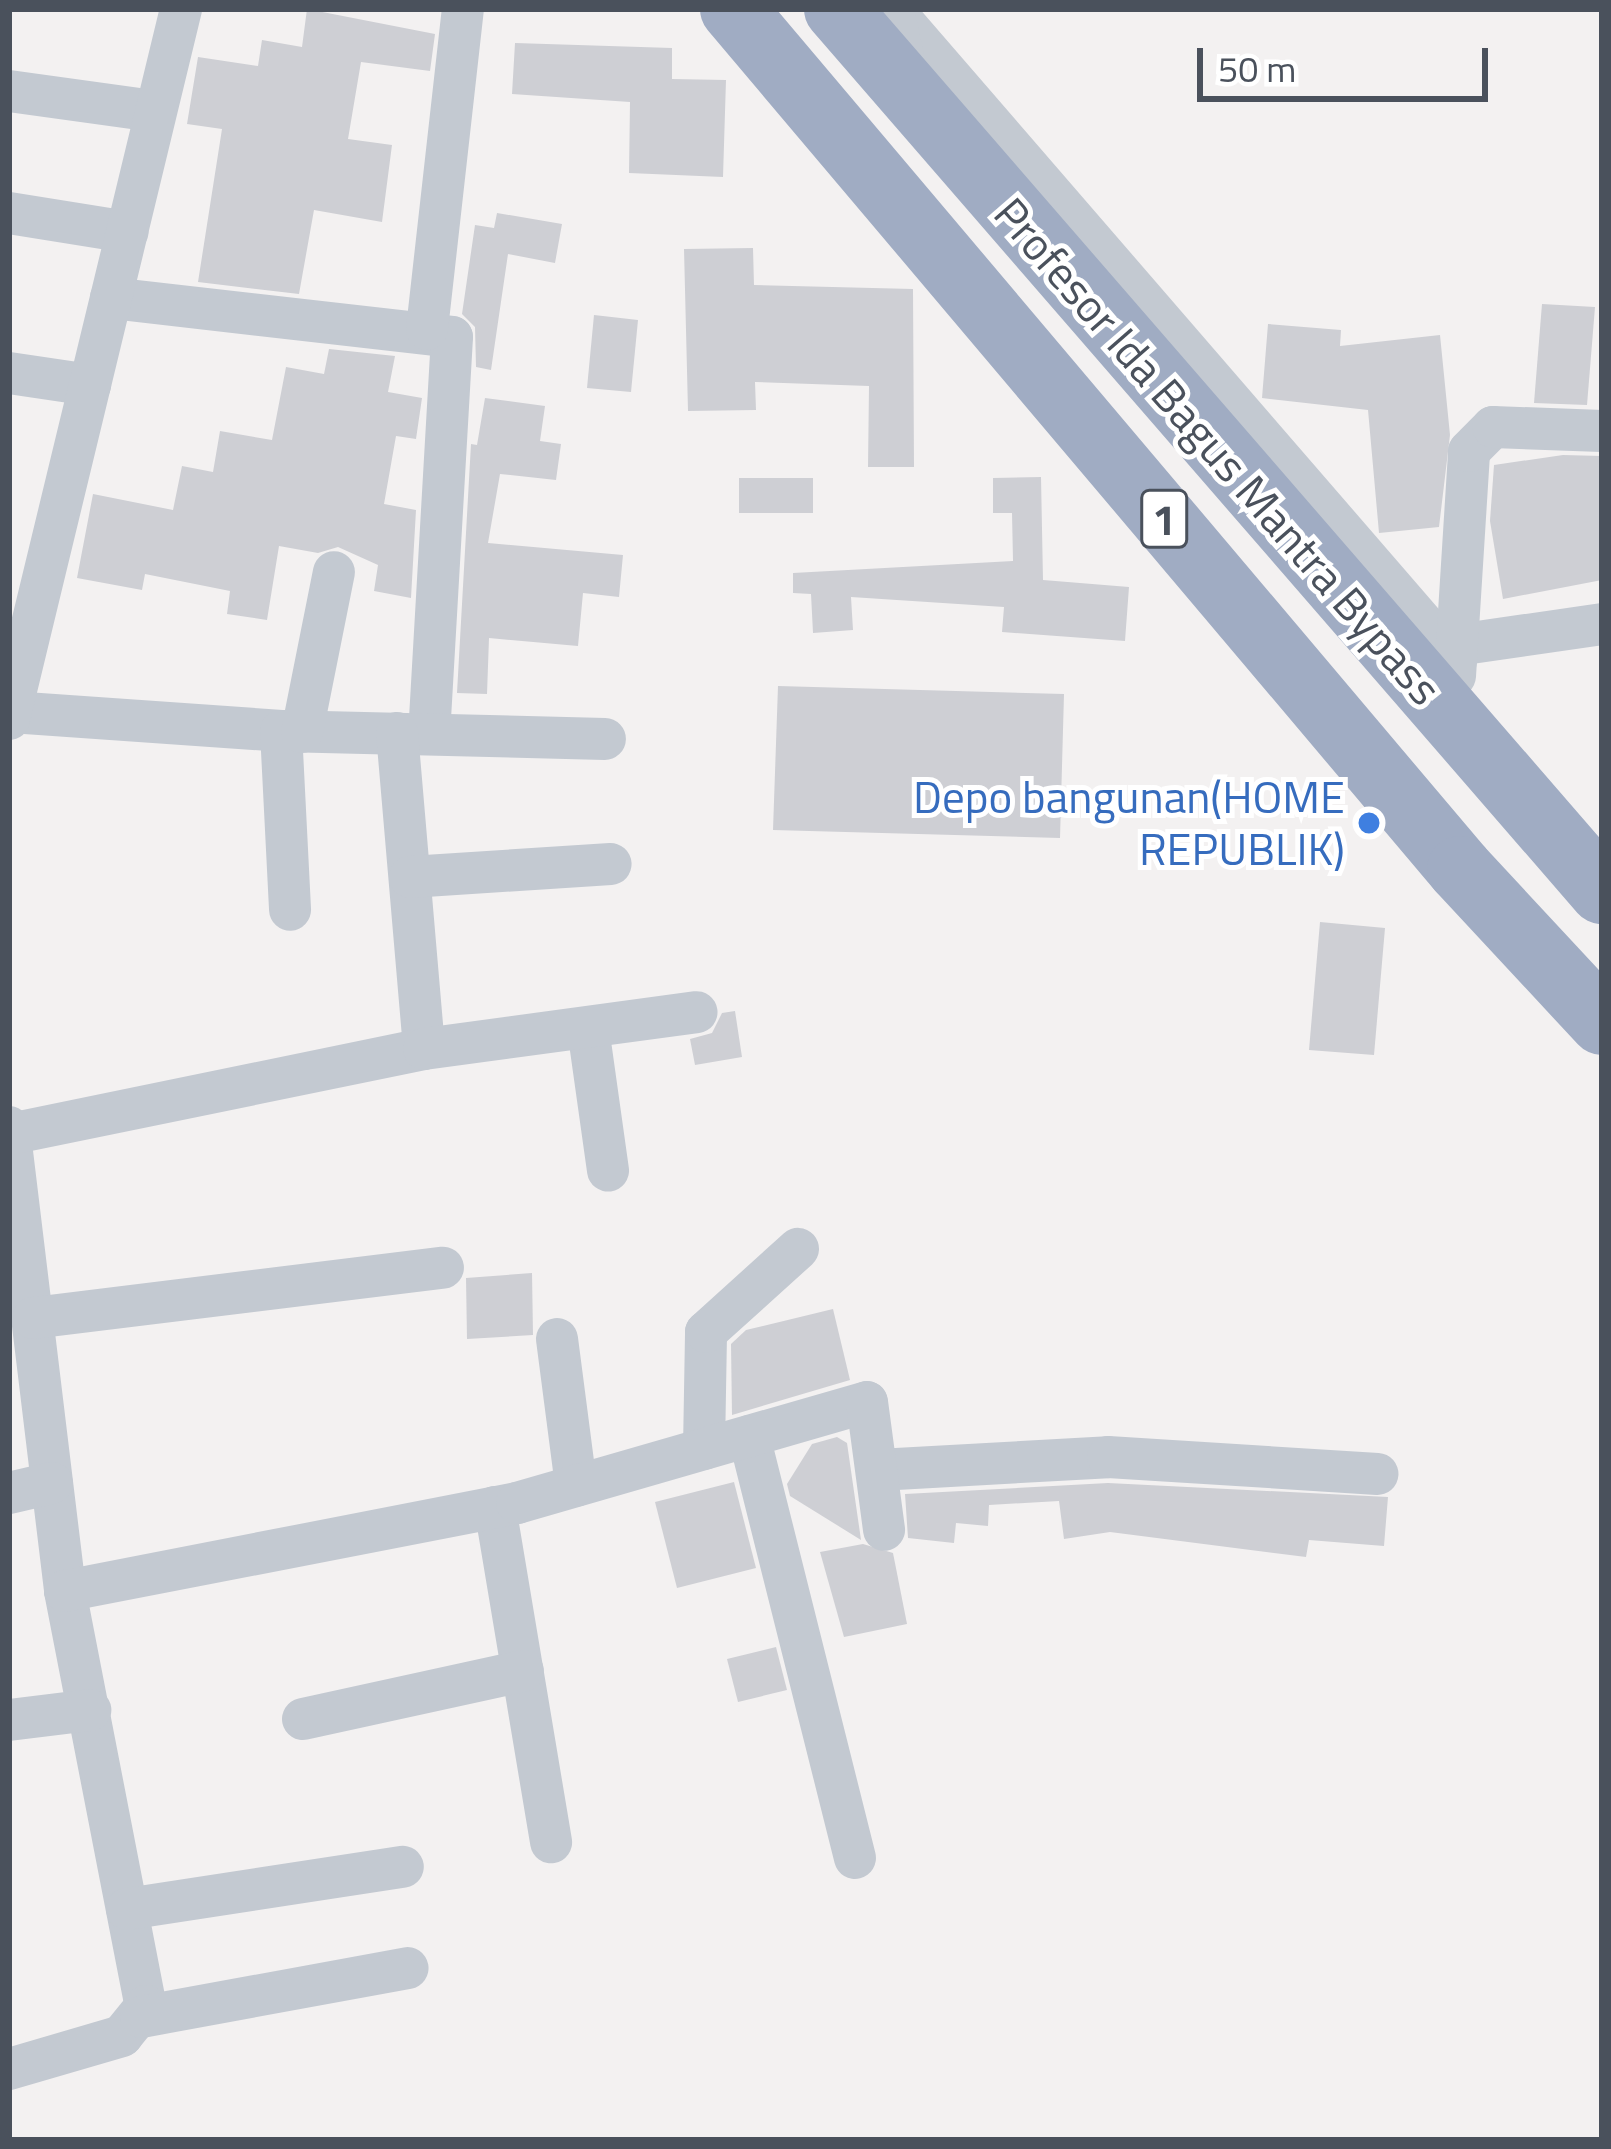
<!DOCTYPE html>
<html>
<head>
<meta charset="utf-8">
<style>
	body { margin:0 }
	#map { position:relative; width:1611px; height:2149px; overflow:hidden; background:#f3f1f1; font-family:"Titillium Web",sans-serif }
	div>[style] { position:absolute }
	.building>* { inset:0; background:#cecfd4 }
	.minor>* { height:42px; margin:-21px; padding:0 21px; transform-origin:21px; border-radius:21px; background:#c3c9d1 }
	.tertiary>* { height:51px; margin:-25.5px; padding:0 25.5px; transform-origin:25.5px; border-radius:25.5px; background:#c3c9d1 }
	.trunk>* { height:66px; margin:-33px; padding:0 33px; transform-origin:33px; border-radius:33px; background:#a0acc3 }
	.dots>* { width:33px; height:33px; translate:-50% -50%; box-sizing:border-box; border:6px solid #fff; border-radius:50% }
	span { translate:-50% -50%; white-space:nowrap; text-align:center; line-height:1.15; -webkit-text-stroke:10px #fff; paint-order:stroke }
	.shield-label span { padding:3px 9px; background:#fff; border:3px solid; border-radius:9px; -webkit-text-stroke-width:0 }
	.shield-label { font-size:42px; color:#4a515c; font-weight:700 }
	.street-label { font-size:45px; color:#4a515c }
	.shop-label { font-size:45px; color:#366cbe }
	.right { translate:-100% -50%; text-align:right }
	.frame { position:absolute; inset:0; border:12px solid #4a515c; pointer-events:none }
	.scale { position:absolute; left:1197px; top:48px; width:291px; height:54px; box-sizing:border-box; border:6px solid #4a515c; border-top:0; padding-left:15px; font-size:36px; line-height:42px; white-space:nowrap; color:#4a515c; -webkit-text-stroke:9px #fff; paint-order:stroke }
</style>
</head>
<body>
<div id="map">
	<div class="building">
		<i style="clip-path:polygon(307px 9px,435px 34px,430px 71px,361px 62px,348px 139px,392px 145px,382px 222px,314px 210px,299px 294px,198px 282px,222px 129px,187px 124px,198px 57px,258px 66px,262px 40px,302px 47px)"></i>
		<i style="clip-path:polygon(515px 43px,672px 48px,672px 79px,726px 80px,723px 177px,629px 173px,630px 102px,512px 94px)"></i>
		<i style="clip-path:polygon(497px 213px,562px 224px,555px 263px,508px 254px,491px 370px,476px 367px,475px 327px,462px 314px,475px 225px,494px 228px)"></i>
		<i style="clip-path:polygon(753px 248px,754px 285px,913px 289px,914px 467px,868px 467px,869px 386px,755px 382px,756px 410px,688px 411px,684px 249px)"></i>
		<i style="clip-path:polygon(1542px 304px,1595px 307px,1587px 405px,1534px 403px)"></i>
		<i style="clip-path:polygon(594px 315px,638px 320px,631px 392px,587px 388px)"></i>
		<i style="clip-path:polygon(1268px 324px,1341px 330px,1340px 346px,1440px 335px,1450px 435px,1439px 527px,1379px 533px,1368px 410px,1262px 398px)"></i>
		<i style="clip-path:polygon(329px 349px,395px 356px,388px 392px,422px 398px,416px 439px,396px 436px,384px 504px,416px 510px,411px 598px,374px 591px,378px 565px,338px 547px,318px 553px,279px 546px,267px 620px,227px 614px,230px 591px,145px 574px,142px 590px,77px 578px,93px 494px,173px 510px,182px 466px,213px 472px,220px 431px,272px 440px,286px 367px,324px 374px)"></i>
		<i style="clip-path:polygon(485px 398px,545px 406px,540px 441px,561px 444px,556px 480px,500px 474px,488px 543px,623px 555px,619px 597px,583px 593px,578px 646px,489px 638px,487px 694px,457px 693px,471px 444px,477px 445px)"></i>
		<i style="clip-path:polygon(1563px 455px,1602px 456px,1602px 580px,1503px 599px,1490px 521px,1494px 465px)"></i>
		<i style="clip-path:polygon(1041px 477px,1043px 580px,1129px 587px,1125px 641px,1002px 632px,1004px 607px,851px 597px,853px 630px,813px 633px,811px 594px,793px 593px,793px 573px,1013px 561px,1012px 513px,993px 513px,993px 478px)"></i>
		<i style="clip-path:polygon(739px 478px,813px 478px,813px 513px,739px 513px)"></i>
		<i style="clip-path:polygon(778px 686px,1064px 694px,1060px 838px,773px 830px)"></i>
		<i style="clip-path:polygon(1320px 922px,1385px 928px,1374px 1055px,1309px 1050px)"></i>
		<i style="clip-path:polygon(735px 1011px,742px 1057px,695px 1065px,690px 1039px,712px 1033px,722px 1013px)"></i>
		<i style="clip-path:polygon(532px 1273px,533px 1335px,467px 1339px,466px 1278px)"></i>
		<i style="clip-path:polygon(833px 1309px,850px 1380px,732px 1415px,731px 1344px,746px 1330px)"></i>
		<i style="clip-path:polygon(837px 1437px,847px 1443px,861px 1540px,790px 1496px,787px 1484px,812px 1444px)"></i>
		<i style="clip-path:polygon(734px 1482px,756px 1568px,677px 1588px,655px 1502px)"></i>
		<i style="clip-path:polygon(1108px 1483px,1388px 1497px,1384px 1546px,1309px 1540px,1306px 1557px,1110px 1532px,1064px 1539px,1059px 1501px,989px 1505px,988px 1526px,956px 1523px,954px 1543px,908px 1538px,905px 1494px)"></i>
		<i style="clip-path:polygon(863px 1544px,893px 1553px,907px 1624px,844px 1637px,820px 1552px)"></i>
		<i style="clip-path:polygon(776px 1647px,787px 1690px,738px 1702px,727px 1659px)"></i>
	</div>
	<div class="minor">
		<i style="left:892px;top:9px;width:862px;rotate:49.14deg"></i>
		<i style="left:9px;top:91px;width:146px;rotate:7.9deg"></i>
		<i style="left:9px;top:213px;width:120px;rotate:9.1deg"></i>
		<i style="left:111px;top:298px;width:343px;rotate:6.5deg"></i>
		<i style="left:452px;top:337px;width:397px;rotate:93.3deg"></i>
		<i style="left:427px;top:329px;width:322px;rotate:-83.6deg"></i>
		<i style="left:9px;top:373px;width:82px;rotate:8.4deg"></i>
		<i style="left:1457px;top:645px;width:147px;rotate:-8.2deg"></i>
		<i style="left:1455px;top:676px;width:225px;rotate:-86.4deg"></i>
		<i style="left:1469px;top:451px;width:34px;rotate:-45deg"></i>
		<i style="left:1493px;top:427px;width:109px;rotate:2.1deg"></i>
		<i style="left:11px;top:712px;width:271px;rotate:4deg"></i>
		<i style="left:281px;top:731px;width:324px;rotate:1.4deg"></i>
		<i style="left:9px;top:719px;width:731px;rotate:-76.38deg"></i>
		<i style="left:281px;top:731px;width:179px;rotate:87.1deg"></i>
		<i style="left:302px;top:732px;width:163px;rotate:-78.7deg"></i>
		<i style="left:397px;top:733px;width:317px;rotate:85.1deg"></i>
		<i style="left:410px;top:877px;width:201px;rotate:-3.7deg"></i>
		<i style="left:588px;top:1028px;width:144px;rotate:82deg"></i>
		<i style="left:9px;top:1127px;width:467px;rotate:83.1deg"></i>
		<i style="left:65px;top:1591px;width:423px;rotate:79deg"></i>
		<i style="left:146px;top:2006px;width:38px;rotate:129deg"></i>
		<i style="left:122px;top:2036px;width:118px;rotate:163.7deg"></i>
		<i style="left:10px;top:1134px;width:423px;rotate:-11.6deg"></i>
		<i style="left:424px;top:1049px;width:275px;rotate:-7.7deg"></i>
		<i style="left:33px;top:1318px;width:413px;rotate:-7deg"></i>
		<i style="left:557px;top:1339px;width:148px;rotate:82.6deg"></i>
		<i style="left:749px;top:1436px;width:435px;rotate:75.9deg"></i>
		<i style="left:704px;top:1449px;width:117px;rotate:-89deg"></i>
		<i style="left:706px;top:1332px;width:124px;rotate:-42.1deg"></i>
		<i style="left:878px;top:1470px;width:230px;rotate:-3.2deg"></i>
		<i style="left:1108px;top:1457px;width:270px;rotate:3.6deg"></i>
		<i style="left:9px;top:1493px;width:44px;rotate:-13.1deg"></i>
		<i style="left:495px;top:1507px;width:340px;rotate:80.5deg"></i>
		<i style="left:65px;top:1591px;width:460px;rotate:-11deg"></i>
		<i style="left:517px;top:1503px;width:364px;rotate:-16.1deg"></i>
		<i style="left:867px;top:1402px;width:129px;rotate:82.4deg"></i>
		<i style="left:303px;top:1719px;width:225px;rotate:-12.3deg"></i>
		<i style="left:9px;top:1720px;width:82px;rotate:-7deg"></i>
		<i style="left:127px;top:1909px;width:279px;rotate:-8.7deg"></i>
		<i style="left:141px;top:2017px;width:271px;rotate:-10.4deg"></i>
	</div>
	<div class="tertiary">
		<i style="left:888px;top:9px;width:83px;rotate:78.1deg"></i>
	</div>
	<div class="trunk">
		<i style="left:733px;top:9px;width:1126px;rotate:49.79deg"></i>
		<i style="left:1460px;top:869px;width:209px;rotate:47.1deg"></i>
		<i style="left:837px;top:9px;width:1168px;rotate:49.06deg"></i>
	</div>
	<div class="dots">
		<i style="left:1369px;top:823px;background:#3f7fe0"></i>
	</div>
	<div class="shield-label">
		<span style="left:1164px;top:519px">1</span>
	</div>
	<div class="street-label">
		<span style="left:1218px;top:451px;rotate:49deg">Profesor Ida Bagus Mantra Bypass</span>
	</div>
	<div class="shop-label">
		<span class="right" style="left:1345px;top:823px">Depo bangunan(HOME<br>REPUBLIK)</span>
	</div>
	<div class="frame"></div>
	<div class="scale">50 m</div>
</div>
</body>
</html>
